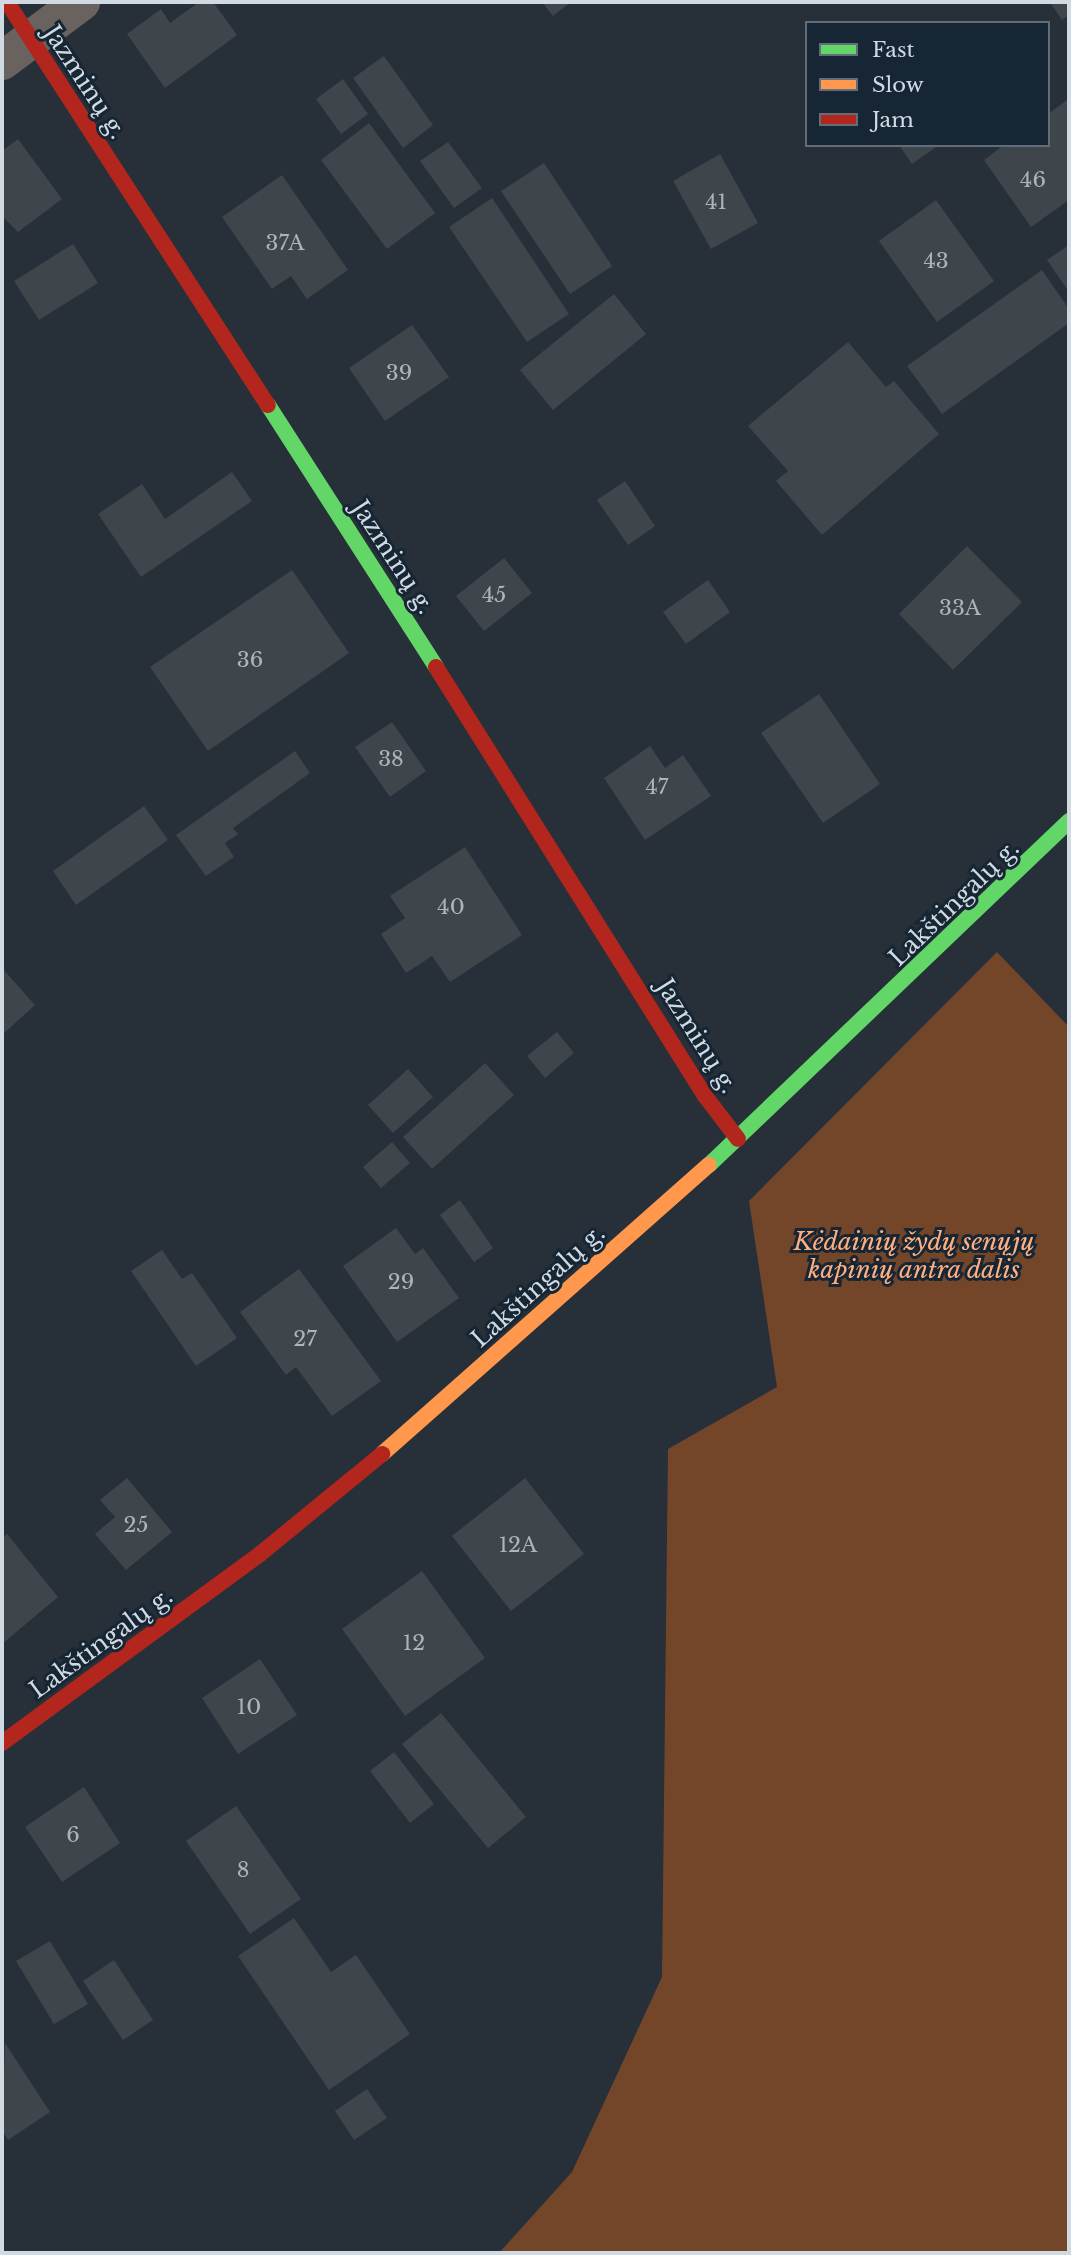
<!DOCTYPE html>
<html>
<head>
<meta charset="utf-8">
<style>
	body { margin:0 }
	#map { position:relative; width:1071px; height:2255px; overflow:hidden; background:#273038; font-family:"Libre Baskerville",serif }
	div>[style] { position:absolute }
	.green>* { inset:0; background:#73462a }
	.building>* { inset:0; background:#3e454b }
	.street>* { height:38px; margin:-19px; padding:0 19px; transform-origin:19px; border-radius:19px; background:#6a625e }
	.fast>* { height:16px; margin:-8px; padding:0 8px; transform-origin:8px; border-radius:8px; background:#63d668 }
	.slow>* { height:16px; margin:-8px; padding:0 8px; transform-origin:8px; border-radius:8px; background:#ff974d }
	.jam>* { height:16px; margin:-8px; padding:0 8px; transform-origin:8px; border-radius:8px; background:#b3261e }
	span { translate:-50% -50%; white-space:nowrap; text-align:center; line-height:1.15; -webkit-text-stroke:6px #172634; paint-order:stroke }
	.number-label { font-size:21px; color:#acb5bd }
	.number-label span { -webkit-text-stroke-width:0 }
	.street-label { font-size:24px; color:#d0dae3 }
	.park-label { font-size:24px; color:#ffae7f; font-style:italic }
	.frame { position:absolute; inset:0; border:4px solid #d0dae3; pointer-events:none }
	.legend { position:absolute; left:805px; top:21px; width:245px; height:126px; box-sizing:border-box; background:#172634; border:2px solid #616e7a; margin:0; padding:9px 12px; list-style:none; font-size:21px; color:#d0dae3 }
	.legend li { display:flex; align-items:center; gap:14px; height:35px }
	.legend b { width:35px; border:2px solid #616e7a }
</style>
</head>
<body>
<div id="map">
	<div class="green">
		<i style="clip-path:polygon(997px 952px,1069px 1027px,1069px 2253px,499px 2253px,572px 2172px,662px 1977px,668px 1449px,777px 1387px,749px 1201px)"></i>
	</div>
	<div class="building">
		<i style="clip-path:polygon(199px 2px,213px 2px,237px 35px,165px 88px,127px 34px,161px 9px,170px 23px)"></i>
		<i style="clip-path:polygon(542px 2px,571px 2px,553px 16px)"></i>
		<i style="clip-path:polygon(1050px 2px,1069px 2px,1069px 15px,1062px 20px)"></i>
		<i style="clip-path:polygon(384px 56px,433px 125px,403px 148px,353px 78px)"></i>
		<i style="clip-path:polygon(343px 79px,368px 114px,341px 134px,316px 99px)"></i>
		<i style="clip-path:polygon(1067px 100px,1069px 200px,1031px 227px,984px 160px,1004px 145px,1048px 145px,1048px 114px)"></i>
		<i style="clip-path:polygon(369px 123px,435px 213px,387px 249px,321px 160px)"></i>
		<i style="clip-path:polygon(18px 139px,62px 199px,18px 232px,2px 216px,2px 151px)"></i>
		<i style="clip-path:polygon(448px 142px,482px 188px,454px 208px,420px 161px)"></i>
		<i style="clip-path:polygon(899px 145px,939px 145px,912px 164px)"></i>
		<i style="clip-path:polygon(720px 154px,758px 223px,711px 249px,673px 181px)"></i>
		<i style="clip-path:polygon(544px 163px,612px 266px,570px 294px,501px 191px)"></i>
		<i style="clip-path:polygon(282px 175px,348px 270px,307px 299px,291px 276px,272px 289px,222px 217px)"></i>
		<i style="clip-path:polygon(492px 198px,569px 314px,527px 342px,449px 227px)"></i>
		<i style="clip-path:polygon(936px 200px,994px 281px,937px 322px,879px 241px)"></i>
		<i style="clip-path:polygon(73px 244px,98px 283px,39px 320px,14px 281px)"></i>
		<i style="clip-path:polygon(1069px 245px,1069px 292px,1047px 260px)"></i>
		<i style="clip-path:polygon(1042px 270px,1069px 309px,1069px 323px,942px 414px,907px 366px)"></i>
		<i style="clip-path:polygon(614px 294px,646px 334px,553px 410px,520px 370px)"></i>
		<i style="clip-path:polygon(412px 325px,449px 377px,385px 421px,349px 368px)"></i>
		<i style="clip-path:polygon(848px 342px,886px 387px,894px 381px,939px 434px,822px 535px,776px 481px,788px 471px,748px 426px)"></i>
		<i style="clip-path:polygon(232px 472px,252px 501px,141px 577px,98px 514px,142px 484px,165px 519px)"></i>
		<i style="clip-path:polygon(625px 481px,655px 526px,628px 545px,597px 500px)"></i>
		<i style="clip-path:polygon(967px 546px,1022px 602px,953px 670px,899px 614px)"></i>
		<i style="clip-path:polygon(504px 558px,532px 593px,484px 631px,456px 596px)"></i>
		<i style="clip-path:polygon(292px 570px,349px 653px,208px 751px,150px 667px)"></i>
		<i style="clip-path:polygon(708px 580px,730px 612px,686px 644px,663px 612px)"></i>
		<i style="clip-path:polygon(819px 694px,880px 784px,823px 823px,761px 733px)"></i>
		<i style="clip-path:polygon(392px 722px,426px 771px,390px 797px,355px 747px)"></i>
		<i style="clip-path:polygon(650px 746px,665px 768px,683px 755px,711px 796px,645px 840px,604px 778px)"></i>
		<i style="clip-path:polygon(295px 751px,310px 773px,233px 828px,238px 834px,225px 843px,234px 857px,206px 876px,176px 835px)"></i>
		<i style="clip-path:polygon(144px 806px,168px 840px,76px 905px,53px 871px)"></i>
		<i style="clip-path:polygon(465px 847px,522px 935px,450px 982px,432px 956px,406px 973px,381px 934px,405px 918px,390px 896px)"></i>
		<i style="clip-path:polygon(2px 968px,35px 1005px,2px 1035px)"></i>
		<i style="clip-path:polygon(557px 1032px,574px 1053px,545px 1078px,527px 1056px)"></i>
		<i style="clip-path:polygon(485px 1063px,514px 1095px,432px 1169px,403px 1137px)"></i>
		<i style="clip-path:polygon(408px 1069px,433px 1097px,393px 1133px,368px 1105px)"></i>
		<i style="clip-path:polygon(392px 1142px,410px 1163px,381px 1188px,363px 1167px)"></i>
		<i style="clip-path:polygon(460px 1200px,493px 1248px,474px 1262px,440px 1215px)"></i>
		<i style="clip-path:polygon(396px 1228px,415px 1254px,423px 1248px,459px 1298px,397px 1342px,343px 1266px)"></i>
		<i style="clip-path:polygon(162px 1250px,182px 1279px,192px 1273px,237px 1338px,196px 1366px,131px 1271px)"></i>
		<i style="clip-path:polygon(299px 1269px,381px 1381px,332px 1416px,296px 1367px,286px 1375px,240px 1312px)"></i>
		<i style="clip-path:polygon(127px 1478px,172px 1532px,126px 1570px,95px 1534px,115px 1517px,100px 1500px)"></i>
		<i style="clip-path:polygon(525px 1478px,584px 1554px,511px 1611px,452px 1536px)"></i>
		<i style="clip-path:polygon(7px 1534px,58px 1597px,2px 1644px,2px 1538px)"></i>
		<i style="clip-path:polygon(422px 1571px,485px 1658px,405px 1716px,342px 1629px)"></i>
		<i style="clip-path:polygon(260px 1659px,297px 1715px,238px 1754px,202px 1698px)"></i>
		<i style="clip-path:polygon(441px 1713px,526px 1817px,488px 1848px,402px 1744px)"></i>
		<i style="clip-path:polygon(394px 1752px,434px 1804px,410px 1823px,370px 1771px)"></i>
		<i style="clip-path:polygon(84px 1787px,120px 1843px,62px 1882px,25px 1827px)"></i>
		<i style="clip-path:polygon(236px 1806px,301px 1899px,250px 1934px,186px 1841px)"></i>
		<i style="clip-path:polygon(294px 1918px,331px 1972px,356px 1955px,410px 2034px,329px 2090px,238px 1956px)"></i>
		<i style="clip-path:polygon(50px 1941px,88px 2004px,54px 2024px,16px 1961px)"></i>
		<i style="clip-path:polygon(114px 1960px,153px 2020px,123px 2040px,83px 1981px)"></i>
		<i style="clip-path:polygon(5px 2043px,50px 2112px,8px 2140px,2px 2130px)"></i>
		<i style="clip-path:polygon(367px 2089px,387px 2118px,354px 2140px,335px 2111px)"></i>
	</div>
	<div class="street">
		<i style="left:2px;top:61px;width:99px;rotate:-36.8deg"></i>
	</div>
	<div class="fast">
		<i style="left:268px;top:405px;width:311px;rotate:57.3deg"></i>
		<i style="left:709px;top:1165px;width:498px;rotate:-43.7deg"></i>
	</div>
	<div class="slow">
		<i style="left:382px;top:1454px;width:436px;rotate:-41.5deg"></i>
	</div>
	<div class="jam">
		<i style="left:7px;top:2px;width:480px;rotate:57.1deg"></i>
		<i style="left:436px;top:667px;width:506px;rotate:57.91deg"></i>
		<i style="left:705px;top:1096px;width:54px;rotate:52.5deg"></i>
		<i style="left:2px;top:1743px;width:320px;rotate:-36.2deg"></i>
		<i style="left:260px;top:1554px;width:158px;rotate:-39.3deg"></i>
	</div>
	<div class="number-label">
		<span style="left:1033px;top:180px">46</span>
		<span style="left:716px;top:202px">41</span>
		<span style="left:285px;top:243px">37A</span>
		<span style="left:936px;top:261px">43</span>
		<span style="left:399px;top:373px">39</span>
		<span style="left:494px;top:595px">45</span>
		<span style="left:960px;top:608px">33A</span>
		<span style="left:250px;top:660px">36</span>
		<span style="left:391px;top:759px">38</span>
		<span style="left:657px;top:787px">47</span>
		<span style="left:451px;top:907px">40</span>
		<span style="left:401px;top:1282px">29</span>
		<span style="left:305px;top:1339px">27</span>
		<span style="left:136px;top:1525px">25</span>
		<span style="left:518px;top:1545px">12A</span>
		<span style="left:414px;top:1643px">12</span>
		<span style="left:249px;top:1707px">10</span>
		<span style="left:73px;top:1835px">6</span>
		<span style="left:243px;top:1870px">8</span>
	</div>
	<div class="street-label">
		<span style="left:85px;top:82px;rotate:57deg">Jazminų g.</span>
		<span style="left:393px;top:557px;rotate:57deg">Jazminų g.</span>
		<span style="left:954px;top:903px;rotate:-44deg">Lakštingalų g.</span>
		<span style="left:697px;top:1036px;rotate:58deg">Jazminų g.</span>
		<span style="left:538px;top:1286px;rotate:-42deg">Lakštingalų g.</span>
		<span style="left:101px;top:1643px;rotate:-36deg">Lakštingalų g.</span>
	</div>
	<div class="park-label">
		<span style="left:914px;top:1256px">Kėdainių žydų senųjų<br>kapinių antra dalis</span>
	</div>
	<div class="frame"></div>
	<ul class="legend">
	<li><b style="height:9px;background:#63d668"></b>Fast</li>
	<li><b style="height:9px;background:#ff974d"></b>Slow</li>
	<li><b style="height:9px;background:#b3261e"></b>Jam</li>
	</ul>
</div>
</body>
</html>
